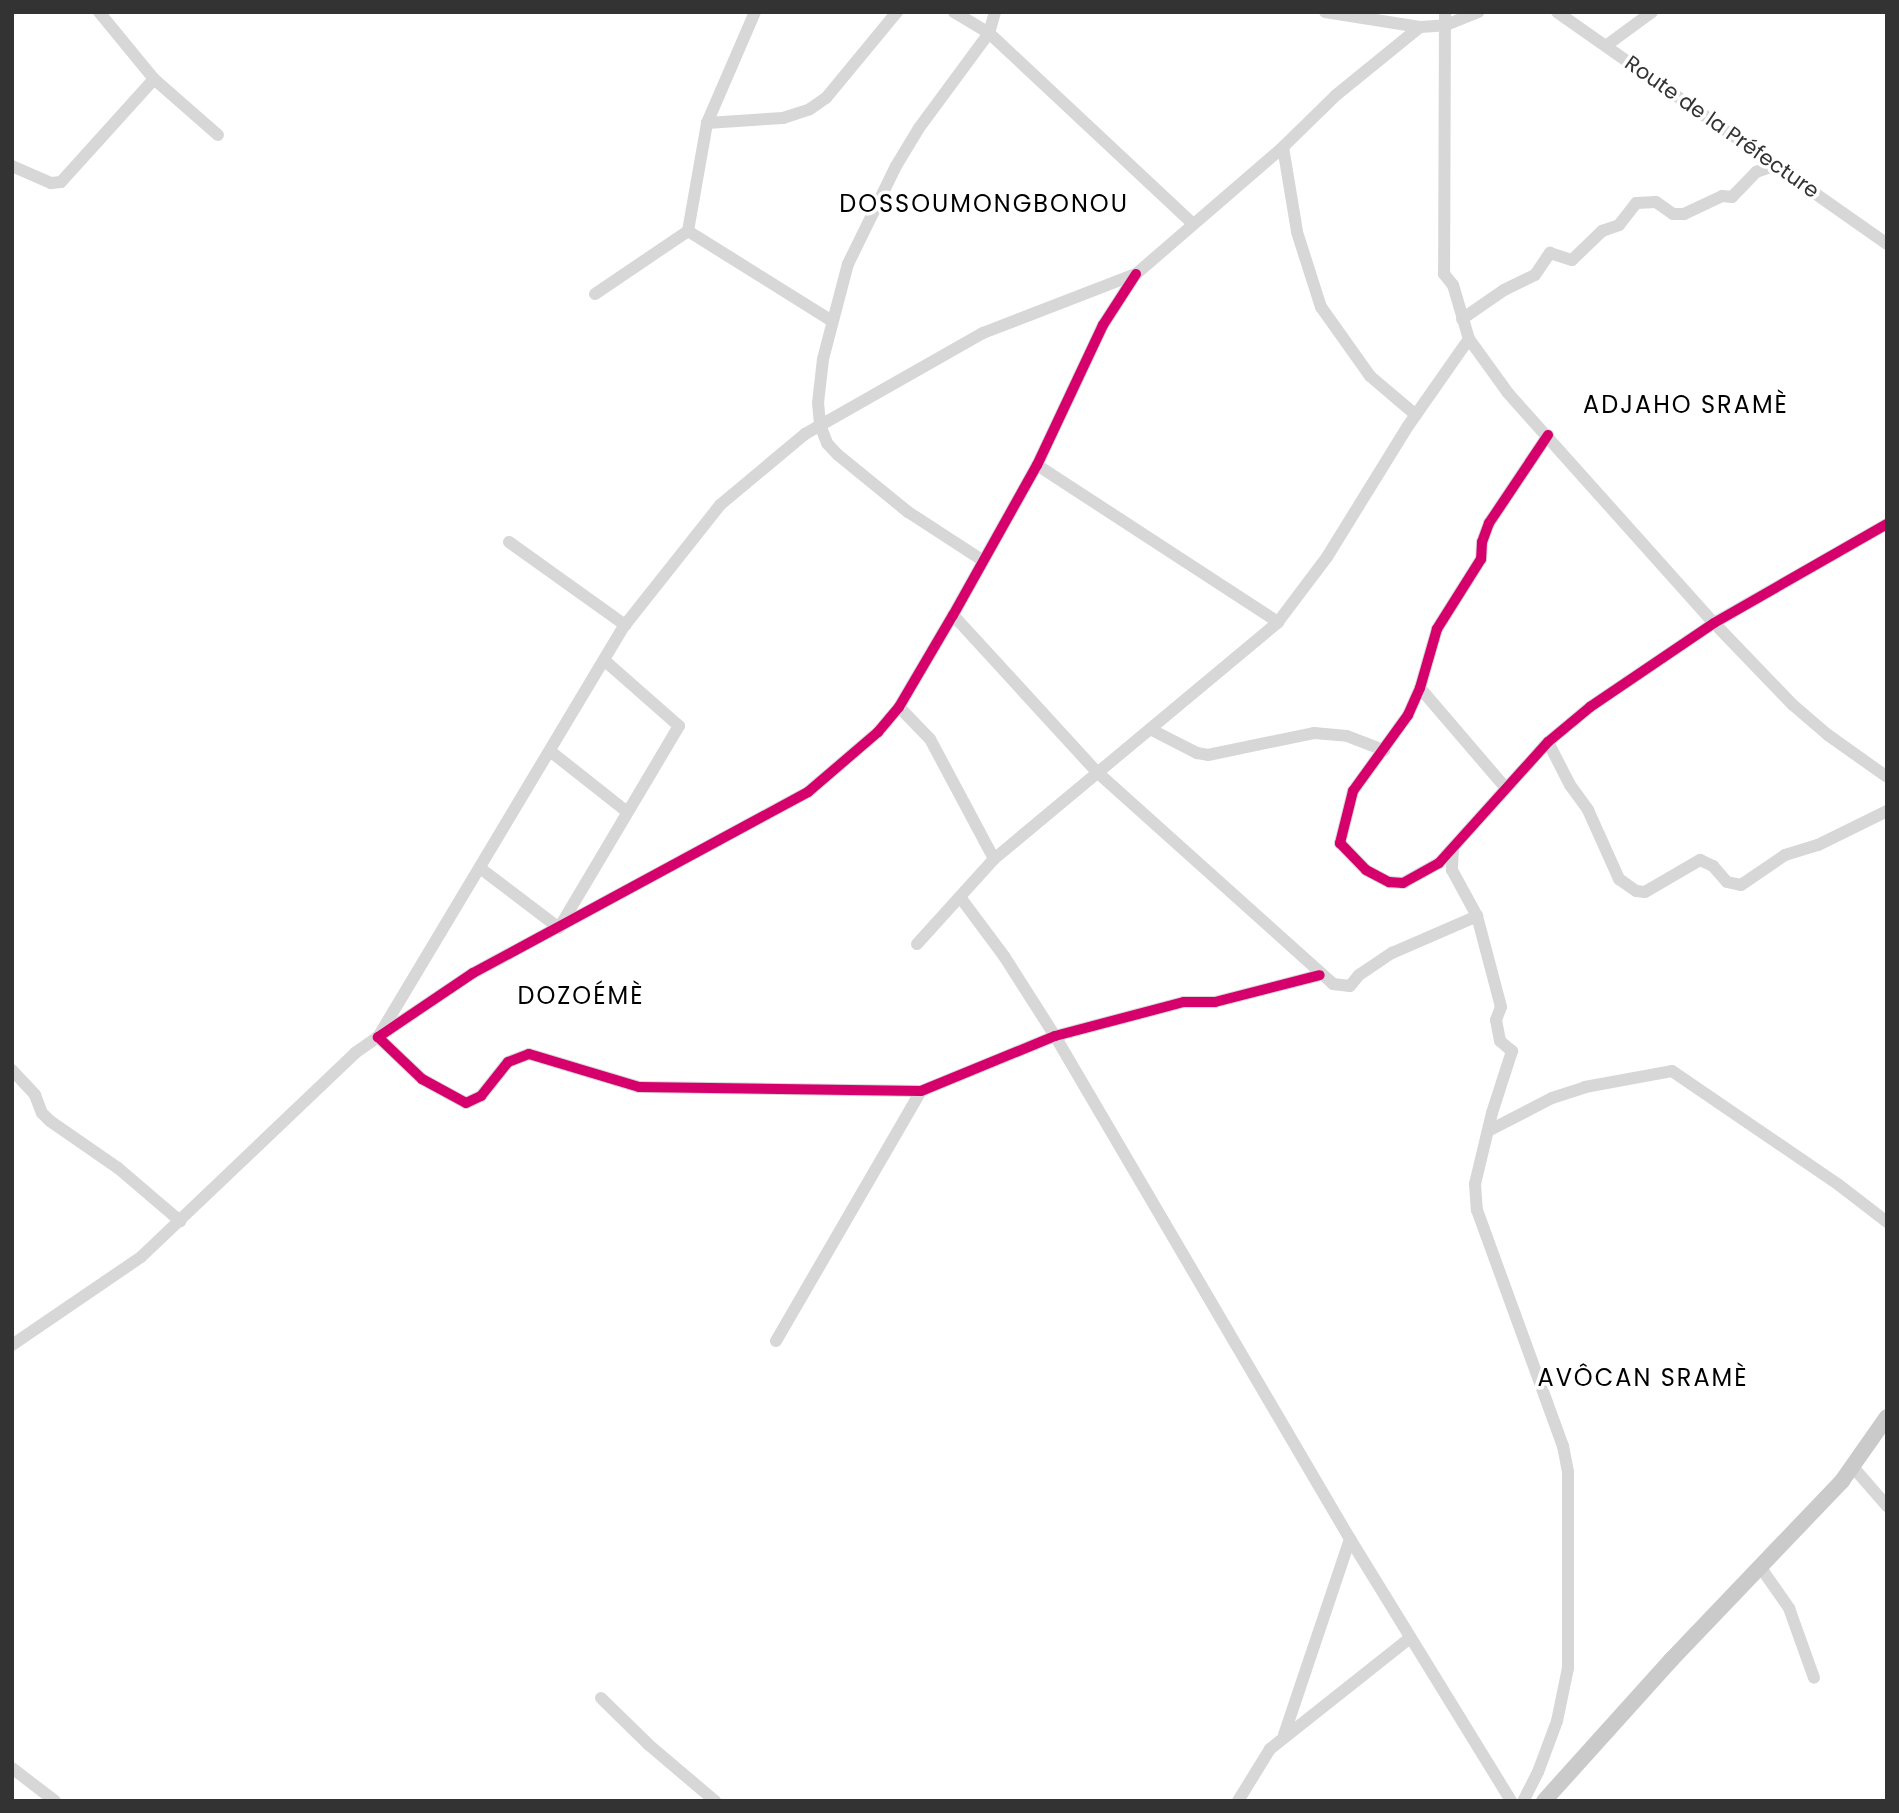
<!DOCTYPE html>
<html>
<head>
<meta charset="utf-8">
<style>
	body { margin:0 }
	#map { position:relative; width:1899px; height:1813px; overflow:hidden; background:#fff; font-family:Poppins,sans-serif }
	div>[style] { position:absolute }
	.minor>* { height:12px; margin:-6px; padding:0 6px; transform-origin:6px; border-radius:6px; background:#d7d7d7 }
	.major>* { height:16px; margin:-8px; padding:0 8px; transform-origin:8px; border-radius:8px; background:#cacaca }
	.cycleway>* { height:10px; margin:-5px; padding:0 5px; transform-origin:5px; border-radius:5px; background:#d6006c }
	span { translate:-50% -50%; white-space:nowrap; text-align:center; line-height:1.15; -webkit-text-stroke:7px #fff; paint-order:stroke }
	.street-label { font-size:21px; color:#333 }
	.quarter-label { font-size:24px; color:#000; letter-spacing:2px }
	.frame { position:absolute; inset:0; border:14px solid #333; pointer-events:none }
</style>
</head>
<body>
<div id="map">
	<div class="minor">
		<i style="left:99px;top:12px;width:87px;rotate:50.6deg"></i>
		<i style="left:154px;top:79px;width:85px;rotate:41.2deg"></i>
		<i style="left:954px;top:12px;width:41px;rotate:31deg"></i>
		<i style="left:989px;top:33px;width:279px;rotate:43.1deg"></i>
		<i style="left:1325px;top:12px;width:96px;rotate:9deg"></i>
		<i style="left:1445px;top:12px;width:262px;rotate:90.2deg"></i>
		<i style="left:1444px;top:274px;width:14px;rotate:51deg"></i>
		<i style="left:1453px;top:285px;width:56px;rotate:73.5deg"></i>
		<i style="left:1469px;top:339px;width:67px;rotate:54.2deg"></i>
		<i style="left:1508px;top:393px;width:309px;rotate:48.2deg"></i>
		<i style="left:1714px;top:623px;width:114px;rotate:46.1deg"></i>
		<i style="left:1793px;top:705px;width:46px;rotate:40.6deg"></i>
		<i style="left:1828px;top:735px;width:72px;rotate:35.4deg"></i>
		<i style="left:1557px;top:12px;width:403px;rotate:35.1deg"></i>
		<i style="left:1607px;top:45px;width:56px;rotate:-36.3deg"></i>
		<i style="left:707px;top:123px;width:76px;rotate:-3.8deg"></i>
		<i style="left:783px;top:118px;width:28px;rotate:-18deg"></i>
		<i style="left:810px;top:109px;width:19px;rotate:-35deg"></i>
		<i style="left:826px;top:98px;width:112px;rotate:-50.5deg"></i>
		<i style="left:1283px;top:147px;width:86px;rotate:80.6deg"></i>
		<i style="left:1297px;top:232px;width:79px;rotate:72.3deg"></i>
		<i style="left:1321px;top:307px;width:85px;rotate:54.6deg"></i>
		<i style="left:1370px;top:376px;width:60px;rotate:40.3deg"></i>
		<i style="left:12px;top:166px;width:43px;rotate:23.6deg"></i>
		<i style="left:51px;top:183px;width:10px;rotate:-6deg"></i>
		<i style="left:61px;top:182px;width:139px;rotate:-47.9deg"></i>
		<i style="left:688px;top:231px;width:170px;rotate:32deg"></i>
		<i style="left:1136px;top:274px;width:61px;rotate:122.9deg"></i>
		<i style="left:1103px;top:325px;width:155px;rotate:115.2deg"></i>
		<i style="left:1037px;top:465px;width:172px;rotate:119.2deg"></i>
		<i style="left:953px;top:615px;width:107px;rotate:120.4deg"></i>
		<i style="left:899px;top:707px;width:33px;rotate:130deg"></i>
		<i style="left:878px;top:732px;width:92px;rotate:139.4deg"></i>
		<i style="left:808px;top:792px;width:381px;rotate:151.6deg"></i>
		<i style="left:473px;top:973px;width:115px;rotate:146deg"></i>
		<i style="left:378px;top:1037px;width:61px;rotate:43.7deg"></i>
		<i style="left:422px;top:1079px;width:50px;rotate:28.6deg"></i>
		<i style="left:466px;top:1103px;width:17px;rotate:-25deg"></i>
		<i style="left:481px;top:1096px;width:43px;rotate:-51.5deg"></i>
		<i style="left:508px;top:1062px;width:22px;rotate:-21deg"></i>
		<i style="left:529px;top:1054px;width:115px;rotate:16.7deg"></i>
		<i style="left:639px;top:1087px;width:282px;rotate:0.8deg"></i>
		<i style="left:921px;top:1091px;width:145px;rotate:-22.3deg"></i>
		<i style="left:1055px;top:1036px;width:133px;rotate:-14.8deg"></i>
		<i style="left:1184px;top:1002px;width:31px"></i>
		<i style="left:1215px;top:1002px;width:108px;rotate:-14.4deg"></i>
		<i style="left:595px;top:294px;width:112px;rotate:-34.1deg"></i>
		<i style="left:688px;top:231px;width:110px;rotate:-80deg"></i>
		<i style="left:707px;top:123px;width:121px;rotate:-66.6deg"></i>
		<i style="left:1462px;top:319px;width:51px;rotate:-34.6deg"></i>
		<i style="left:1504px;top:290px;width:34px;rotate:-26deg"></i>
		<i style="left:1535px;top:275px;width:27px;rotate:-56deg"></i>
		<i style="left:1550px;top:253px;width:23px;rotate:18deg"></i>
		<i style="left:1572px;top:260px;width:42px;rotate:-44deg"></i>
		<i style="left:1602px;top:231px;width:18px;rotate:-19deg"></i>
		<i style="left:1619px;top:225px;width:28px;rotate:-52deg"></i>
		<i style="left:1636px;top:203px;width:20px;rotate:-3deg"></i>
		<i style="left:1656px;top:202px;width:21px;rotate:35deg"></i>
		<i style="left:1673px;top:214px;width:11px"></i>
		<i style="left:1684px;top:214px;width:42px;rotate:-25.3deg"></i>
		<i style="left:1722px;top:196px;width:10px;rotate:6deg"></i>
		<i style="left:1732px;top:197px;width:35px;rotate:-46deg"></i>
		<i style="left:1756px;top:172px;width:21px;rotate:-19deg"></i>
		<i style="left:1548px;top:435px;width:106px;rotate:123.8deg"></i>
		<i style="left:1489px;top:523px;width:20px;rotate:110deg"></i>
		<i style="left:1482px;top:542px;width:17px;rotate:93deg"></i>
		<i style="left:1481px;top:559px;width:83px;rotate:122.2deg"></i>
		<i style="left:1437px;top:629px;width:61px;rotate:106.1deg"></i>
		<i style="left:1420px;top:688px;width:30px;rotate:114deg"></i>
		<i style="left:1408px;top:715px;width:94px;rotate:125.9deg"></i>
		<i style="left:1353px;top:791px;width:54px;rotate:104deg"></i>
		<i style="left:1340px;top:843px;width:37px;rotate:46deg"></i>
		<i style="left:1366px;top:870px;width:26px;rotate:28deg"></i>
		<i style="left:1389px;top:882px;width:14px;rotate:4deg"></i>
		<i style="left:1403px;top:883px;width:41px;rotate:-29.1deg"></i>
		<i style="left:1439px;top:863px;width:163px;rotate:-48deg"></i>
		<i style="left:1548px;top:742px;width:55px;rotate:-39.8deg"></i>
		<i style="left:1590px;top:707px;width:150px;rotate:-34.1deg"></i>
		<i style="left:1714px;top:623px;width:199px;rotate:-29.8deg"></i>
		<i style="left:1037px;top:465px;width:288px;rotate:33.1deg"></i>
		<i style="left:509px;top:542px;width:143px;rotate:35.6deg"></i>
		<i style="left:982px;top:560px;width:88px;rotate:-147deg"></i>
		<i style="left:908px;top:512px;width:90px;rotate:-140.8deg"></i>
		<i style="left:838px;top:455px;width:16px;rotate:-133deg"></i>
		<i style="left:827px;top:443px;width:19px;rotate:-111deg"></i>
		<i style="left:820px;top:425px;width:22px;rotate:-95deg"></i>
		<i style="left:818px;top:403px;width:44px;rotate:-83.5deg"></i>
		<i style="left:823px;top:359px;width:98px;rotate:-75.3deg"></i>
		<i style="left:848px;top:264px;width:109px;rotate:-63.9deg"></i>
		<i style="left:896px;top:166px;width:44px;rotate:-58.8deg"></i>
		<i style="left:919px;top:128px;width:118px;rotate:-53.6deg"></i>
		<i style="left:989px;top:33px;width:22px;rotate:-74deg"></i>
		<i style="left:953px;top:615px;width:213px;rotate:47.5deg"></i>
		<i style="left:1097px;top:772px;width:317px;rotate:41.9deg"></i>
		<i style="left:1333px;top:984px;width:17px;rotate:7deg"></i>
		<i style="left:1350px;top:986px;width:14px;rotate:-51deg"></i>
		<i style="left:1359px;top:975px;width:40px;rotate:-34deg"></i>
		<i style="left:1392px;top:953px;width:93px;rotate:-23.5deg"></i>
		<i style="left:1420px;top:688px;width:130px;rotate:49.4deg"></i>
		<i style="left:899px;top:707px;width:45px;rotate:45.9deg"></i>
		<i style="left:930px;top:739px;width:136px;rotate:61.9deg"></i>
		<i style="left:1150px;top:729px;width:53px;rotate:27.1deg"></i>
		<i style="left:1197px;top:753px;width:11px;rotate:10deg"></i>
		<i style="left:1208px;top:755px;width:108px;rotate:-11.7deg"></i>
		<i style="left:1314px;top:733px;width:33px;rotate:5deg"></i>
		<i style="left:1347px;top:736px;width:40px;rotate:21deg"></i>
		<i style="left:1548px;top:742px;width:48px;rotate:62.9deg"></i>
		<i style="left:1570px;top:785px;width:31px;rotate:54deg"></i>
		<i style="left:1588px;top:810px;width:76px;rotate:65.8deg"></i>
		<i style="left:1619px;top:879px;width:21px;rotate:35deg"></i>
		<i style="left:1636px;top:891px;width:9px;rotate:6deg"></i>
		<i style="left:1645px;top:892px;width:64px;rotate:-30.2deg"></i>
		<i style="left:1700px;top:860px;width:14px;rotate:25deg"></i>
		<i style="left:1713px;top:866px;width:21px;rotate:49deg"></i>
		<i style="left:1727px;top:882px;width:14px;rotate:12deg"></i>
		<i style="left:1741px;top:885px;width:53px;rotate:-34.3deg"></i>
		<i style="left:1785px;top:855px;width:34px;rotate:-17deg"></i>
		<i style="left:1818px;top:845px;width:77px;rotate:-26.2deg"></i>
		<i style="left:550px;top:751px;width:97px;rotate:38.3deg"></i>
		<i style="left:1453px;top:848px;width:22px;rotate:93deg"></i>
		<i style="left:1452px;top:870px;width:52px;rotate:61.5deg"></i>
		<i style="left:1477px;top:916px;width:94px;rotate:75.2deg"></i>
		<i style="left:1501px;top:1007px;width:14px;rotate:111deg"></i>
		<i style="left:1496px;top:1020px;width:21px;rotate:79deg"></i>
		<i style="left:1500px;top:1041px;width:16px;rotate:40deg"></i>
		<i style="left:1512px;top:1051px;width:65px;rotate:107.9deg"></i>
		<i style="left:1492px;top:1113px;width:73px;rotate:103.5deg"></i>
		<i style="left:1475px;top:1184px;width:26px;rotate:86deg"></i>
		<i style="left:1477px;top:1210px;width:251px;rotate:70deg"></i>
		<i style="left:1563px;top:1446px;width:26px;rotate:79deg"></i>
		<i style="left:1568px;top:1472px;width:196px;rotate:90deg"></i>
		<i style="left:1568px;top:1668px;width:54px;rotate:101.7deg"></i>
		<i style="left:1557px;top:1721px;width:54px;rotate:110.4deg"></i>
		<i style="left:1538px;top:1772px;width:33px;rotate:117deg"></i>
		<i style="left:480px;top:868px;width:99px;rotate:37.2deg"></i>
		<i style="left:559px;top:928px;width:235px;rotate:-59.3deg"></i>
		<i style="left:679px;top:726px;width:98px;rotate:-138.7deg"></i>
		<i style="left:960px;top:897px;width:74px;rotate:53.3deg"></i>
		<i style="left:1004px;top:956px;width:95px;rotate:57.5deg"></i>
		<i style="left:1055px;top:1036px;width:583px;rotate:59.61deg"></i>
		<i style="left:1350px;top:1539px;width:308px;rotate:58.4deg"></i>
		<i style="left:917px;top:944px;width:115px;rotate:-47.8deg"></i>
		<i style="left:994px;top:859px;width:370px;rotate:-39.8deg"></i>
		<i style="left:1278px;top:622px;width:81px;rotate:-53deg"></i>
		<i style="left:1327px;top:557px;width:154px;rotate:-58.3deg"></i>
		<i style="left:1408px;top:426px;width:106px;rotate:-55deg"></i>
		<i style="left:12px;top:1070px;width:34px;rotate:47deg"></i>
		<i style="left:35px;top:1095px;width:19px;rotate:69deg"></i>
		<i style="left:42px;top:1113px;width:11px;rotate:45deg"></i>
		<i style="left:50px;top:1121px;width:83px;rotate:34.7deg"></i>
		<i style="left:118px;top:1168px;width:82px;rotate:40.5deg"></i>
		<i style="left:1488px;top:1131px;width:72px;rotate:-27.3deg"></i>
		<i style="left:1552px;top:1098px;width:35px;rotate:-18deg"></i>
		<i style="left:1585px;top:1087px;width:88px;rotate:-10.4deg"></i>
		<i style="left:1672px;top:1071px;width:202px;rotate:34.3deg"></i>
		<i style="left:1839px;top:1185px;width:61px;rotate:37.6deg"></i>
		<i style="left:776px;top:1341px;width:289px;rotate:-59.9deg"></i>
		<i style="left:12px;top:1345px;width:156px;rotate:-34.3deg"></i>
		<i style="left:141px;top:1257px;width:296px;rotate:-43.6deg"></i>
		<i style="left:355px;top:1053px;width:28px;rotate:-35deg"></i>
		<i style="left:378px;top:1037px;width:480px;rotate:-59.1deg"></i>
		<i style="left:625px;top:625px;width:153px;rotate:-51.6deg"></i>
		<i style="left:720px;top:505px;width:111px;rotate:-39.9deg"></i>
		<i style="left:805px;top:434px;width:205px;rotate:-29.6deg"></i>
		<i style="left:983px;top:333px;width:164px;rotate:-21.1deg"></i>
		<i style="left:1136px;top:274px;width:194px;rotate:-40.8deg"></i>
		<i style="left:1283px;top:147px;width:73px;rotate:-44.4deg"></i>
		<i style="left:1335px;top:96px;width:109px;rotate:-39.1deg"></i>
		<i style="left:1420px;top:27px;width:26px;rotate:-4deg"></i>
		<i style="left:1446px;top:25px;width:35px;rotate:-22deg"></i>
		<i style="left:1853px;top:1467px;width:52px;rotate:48.9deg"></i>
		<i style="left:1761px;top:1568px;width:49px;rotate:55deg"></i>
		<i style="left:1789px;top:1608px;width:74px;rotate:70.3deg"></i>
		<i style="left:601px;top:1698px;width:67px;rotate:44.4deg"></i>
		<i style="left:649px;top:1745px;width:87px;rotate:40.3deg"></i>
		<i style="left:1284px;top:1735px;width:207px;rotate:-71.4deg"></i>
		<i style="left:12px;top:1768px;width:54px;rotate:37.5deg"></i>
		<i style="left:1238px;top:1801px;width:61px;rotate:-58.4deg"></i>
		<i style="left:1270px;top:1749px;width:179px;rotate:-38.4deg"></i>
	</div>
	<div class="major">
		<i style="left:1544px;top:1801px;width:190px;rotate:-48deg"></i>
		<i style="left:1671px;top:1660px;width:248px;rotate:-46.3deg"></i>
		<i style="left:1842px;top:1481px;width:78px;rotate:-54.9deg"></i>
	</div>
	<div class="cycleway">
		<i style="left:1136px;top:274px;width:61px;rotate:122.9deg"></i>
		<i style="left:1103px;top:325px;width:155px;rotate:115.2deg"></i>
		<i style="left:1037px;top:465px;width:172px;rotate:119.2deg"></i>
		<i style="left:953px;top:615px;width:107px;rotate:120.4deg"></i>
		<i style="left:899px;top:707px;width:33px;rotate:130deg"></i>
		<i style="left:878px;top:732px;width:92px;rotate:139.4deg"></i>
		<i style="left:808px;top:792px;width:381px;rotate:151.6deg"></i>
		<i style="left:473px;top:973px;width:115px;rotate:146deg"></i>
		<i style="left:378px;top:1037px;width:61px;rotate:43.7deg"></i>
		<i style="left:422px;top:1079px;width:50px;rotate:28.6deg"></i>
		<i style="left:466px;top:1103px;width:17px;rotate:-25deg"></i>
		<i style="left:481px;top:1096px;width:43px;rotate:-51.5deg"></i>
		<i style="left:508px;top:1062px;width:22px;rotate:-21deg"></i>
		<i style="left:529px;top:1054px;width:115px;rotate:16.7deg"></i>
		<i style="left:639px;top:1087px;width:282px;rotate:0.8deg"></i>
		<i style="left:921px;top:1091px;width:145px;rotate:-22.3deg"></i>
		<i style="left:1055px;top:1036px;width:133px;rotate:-14.8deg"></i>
		<i style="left:1184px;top:1002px;width:31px"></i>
		<i style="left:1215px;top:1002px;width:108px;rotate:-14.4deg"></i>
		<i style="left:1548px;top:435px;width:106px;rotate:123.8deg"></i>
		<i style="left:1489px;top:523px;width:20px;rotate:110deg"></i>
		<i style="left:1482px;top:542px;width:17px;rotate:93deg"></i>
		<i style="left:1481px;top:559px;width:83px;rotate:122.2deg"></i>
		<i style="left:1437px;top:629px;width:61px;rotate:106.1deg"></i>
		<i style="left:1420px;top:688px;width:30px;rotate:114deg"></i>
		<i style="left:1408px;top:715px;width:94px;rotate:125.9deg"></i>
		<i style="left:1353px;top:791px;width:54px;rotate:104deg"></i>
		<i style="left:1340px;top:843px;width:37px;rotate:46deg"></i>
		<i style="left:1366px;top:870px;width:26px;rotate:28deg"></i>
		<i style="left:1389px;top:882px;width:14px;rotate:4deg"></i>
		<i style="left:1403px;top:883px;width:41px;rotate:-29.1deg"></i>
		<i style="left:1439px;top:863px;width:163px;rotate:-48deg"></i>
		<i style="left:1548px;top:742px;width:55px;rotate:-39.8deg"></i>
		<i style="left:1590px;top:707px;width:150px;rotate:-34.1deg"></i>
		<i style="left:1714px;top:623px;width:199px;rotate:-29.8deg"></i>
	</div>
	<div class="street-label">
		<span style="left:1722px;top:127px;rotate:35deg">Route de la Préfecture</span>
	</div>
	<div class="quarter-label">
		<span style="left:984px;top:204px">DOSSOUMONGBONOU</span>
		<span style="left:1686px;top:405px">ADJAHO SRAMÈ</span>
		<span style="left:581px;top:996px">DOZOÉMÈ</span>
		<span style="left:1643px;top:1378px">AVÔCAN SRAMÈ</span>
	</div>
	<div class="frame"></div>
</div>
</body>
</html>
